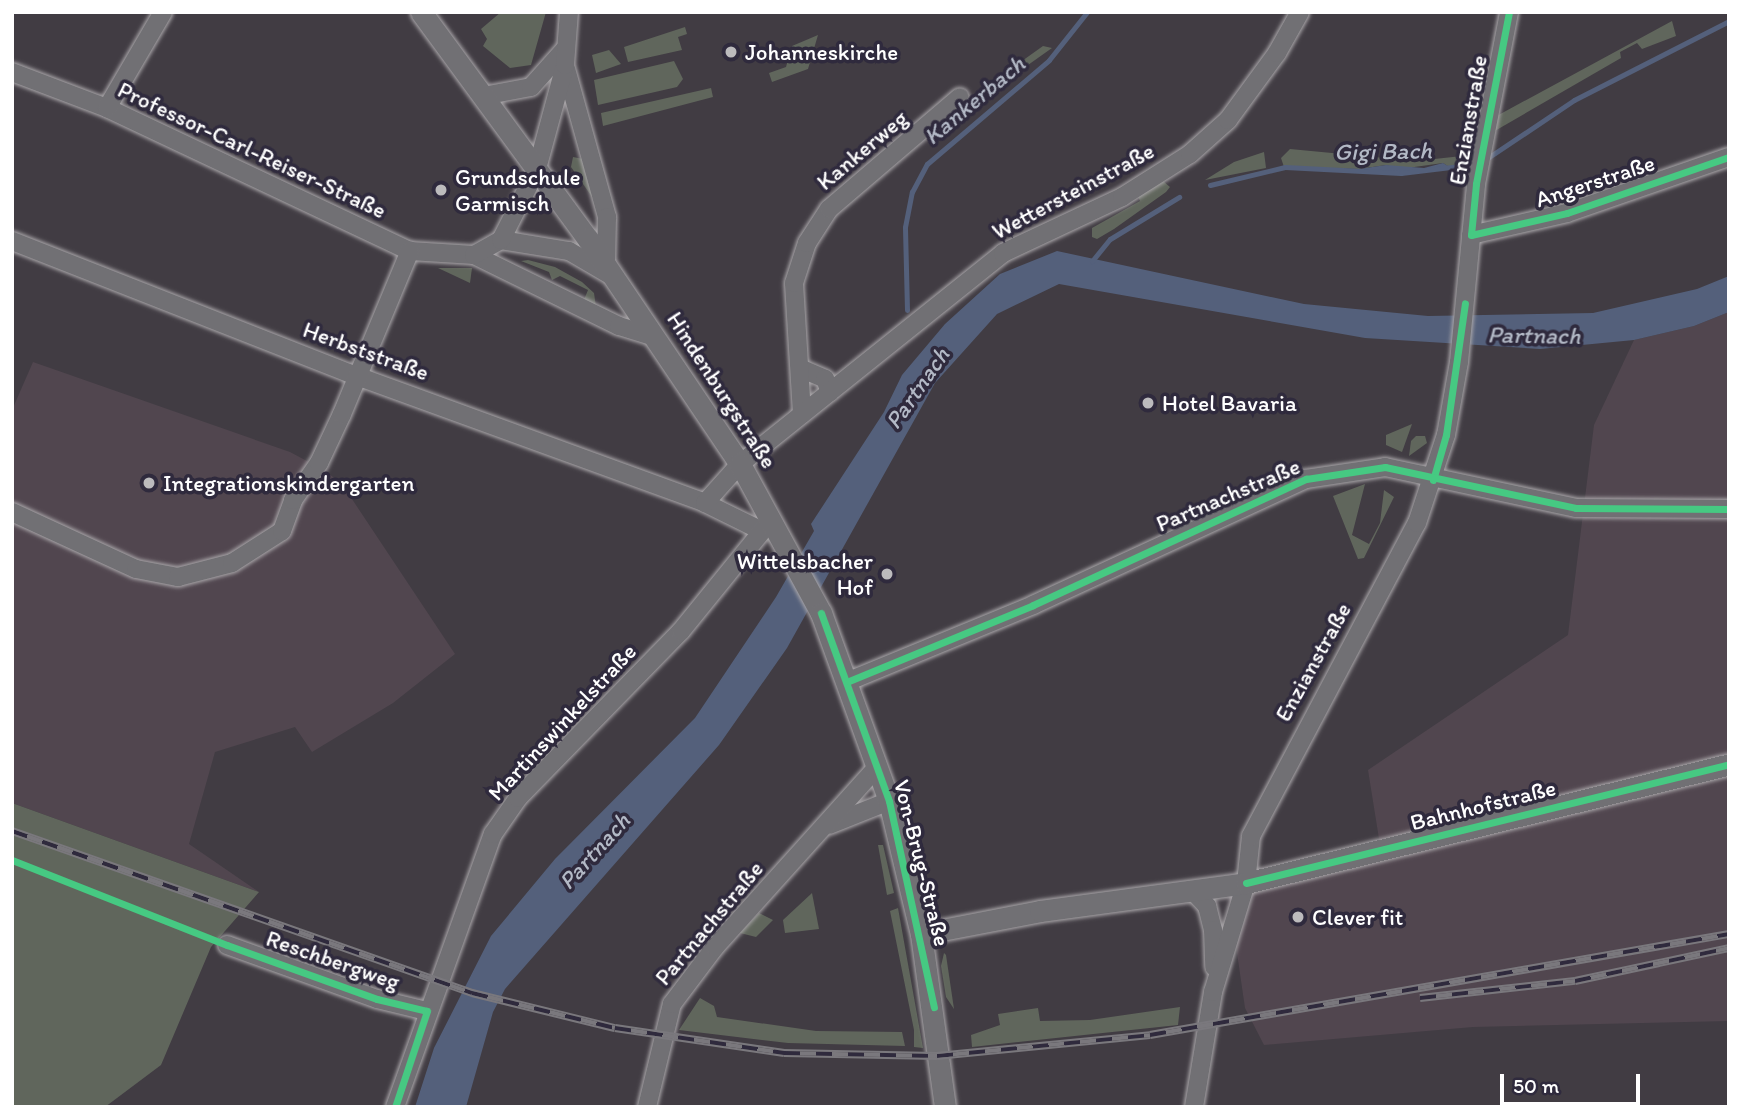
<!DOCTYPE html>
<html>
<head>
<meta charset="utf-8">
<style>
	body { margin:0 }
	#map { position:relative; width:1741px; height:1119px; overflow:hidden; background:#413c43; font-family:Itim,sans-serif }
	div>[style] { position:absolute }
	.built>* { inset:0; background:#51464f }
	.green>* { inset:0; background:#60665c }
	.water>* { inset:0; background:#54607b }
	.stream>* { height:5px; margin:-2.5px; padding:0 2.5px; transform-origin:2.5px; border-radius:2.5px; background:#54607b }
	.roads { filter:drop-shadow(0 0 2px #aaa7aa) drop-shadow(0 0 2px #aaa7aa) }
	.minor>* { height:18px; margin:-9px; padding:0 9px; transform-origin:9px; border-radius:9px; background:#717074 }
	.tertiary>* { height:21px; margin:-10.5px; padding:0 10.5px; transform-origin:10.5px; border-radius:10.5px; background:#717074 }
	.rail>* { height:8px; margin-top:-4px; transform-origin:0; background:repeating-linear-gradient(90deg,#2f2a3d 0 16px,#7a787d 0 32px); box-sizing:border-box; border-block:2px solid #7a787d }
	.cycleway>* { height:7px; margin:-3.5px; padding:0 3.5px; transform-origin:3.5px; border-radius:3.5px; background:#46c982 }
	.dots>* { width:19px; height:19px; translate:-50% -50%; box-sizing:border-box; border:4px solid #2f2a3d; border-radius:50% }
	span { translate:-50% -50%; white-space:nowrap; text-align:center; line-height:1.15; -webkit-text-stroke:7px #2f2a3d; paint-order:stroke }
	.poi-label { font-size:23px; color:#fff }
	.left { translate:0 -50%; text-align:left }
	.right { translate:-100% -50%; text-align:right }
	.street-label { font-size:23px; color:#fff }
	.water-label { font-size:24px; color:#b3b9c6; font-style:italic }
	.frame { position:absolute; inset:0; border:14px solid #fff; pointer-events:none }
	.scale { position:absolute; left:1500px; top:1074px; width:140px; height:32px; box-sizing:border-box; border:4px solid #fff; border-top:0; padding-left:9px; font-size:21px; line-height:24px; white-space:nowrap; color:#fff; -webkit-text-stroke:5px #2f2a3d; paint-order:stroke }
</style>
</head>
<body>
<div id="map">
	<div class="built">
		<i style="clip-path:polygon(1729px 312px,1729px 1021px,1473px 1027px,1264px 1045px,1245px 1008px,1228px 891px,1380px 845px,1368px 770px,1568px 635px,1594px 425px,1634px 340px,1694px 326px)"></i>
		<i style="clip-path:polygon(33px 362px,290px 452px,324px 470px,342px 484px,455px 654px,393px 703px,312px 752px,295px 727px,215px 752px,189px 844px,259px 892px,12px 803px,12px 410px)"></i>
	</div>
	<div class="green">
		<i style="clip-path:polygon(501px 12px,546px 12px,531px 65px,510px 68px,483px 46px,487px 39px,481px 29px)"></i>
		<i style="clip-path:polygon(1672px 21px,1676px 36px,1642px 49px,1637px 43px,1620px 52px,1621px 58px,1493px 132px,1493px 118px)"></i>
		<i style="clip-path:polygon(685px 27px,687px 34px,678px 37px,682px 50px,628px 62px,624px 47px)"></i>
		<i style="clip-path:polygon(818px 35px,808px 69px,772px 82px,769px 73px,786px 67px,792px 46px)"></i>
		<i style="clip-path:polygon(1043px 46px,1052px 48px,969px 107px,966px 101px)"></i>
		<i style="clip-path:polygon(609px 50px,621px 64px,596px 73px,592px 55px)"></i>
		<i style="clip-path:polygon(674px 61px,683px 79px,677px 87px,598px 105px,594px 80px)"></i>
		<i style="clip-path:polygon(711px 88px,713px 97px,603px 126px,601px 113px)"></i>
		<i style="clip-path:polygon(1290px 149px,1416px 161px,1462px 156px,1464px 161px,1463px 166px,1451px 168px,1443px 163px,1400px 169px,1386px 165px,1359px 169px,1284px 167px,1281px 158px)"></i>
		<i style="clip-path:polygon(1264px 152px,1266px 168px,1205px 180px,1234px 162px)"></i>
		<i style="clip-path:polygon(573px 157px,583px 159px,595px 201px,571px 167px)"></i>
		<i style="clip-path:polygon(1163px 181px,1170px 187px,1166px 192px,1114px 229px,1097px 239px,1092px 237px,1092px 228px,1140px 201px,1138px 196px)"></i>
		<i style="clip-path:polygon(528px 260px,555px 267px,582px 282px,594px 293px,596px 307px,581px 307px,588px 290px,560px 276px,552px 280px,549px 272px,521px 261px)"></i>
		<i style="clip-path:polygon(438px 268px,472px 268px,470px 283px)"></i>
		<i style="clip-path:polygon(1412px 424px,1402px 452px,1386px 445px,1386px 435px)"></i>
		<i style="clip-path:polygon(1416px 436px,1425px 436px,1427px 443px,1409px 456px,1411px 441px)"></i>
		<i style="clip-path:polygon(1365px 484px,1352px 535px,1369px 544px,1380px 523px,1384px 490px,1394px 497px,1364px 558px,1358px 559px,1333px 496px)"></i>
		<i style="clip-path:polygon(1342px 610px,1349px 614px,1331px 648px,1325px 645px)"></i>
		<i style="clip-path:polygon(12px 803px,259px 892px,211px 947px,161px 1065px,105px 1107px,12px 1107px)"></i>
		<i style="clip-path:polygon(883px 845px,894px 893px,887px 895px,878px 845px)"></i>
		<i style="clip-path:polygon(812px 893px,819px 929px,785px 933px,783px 920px)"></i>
		<i style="clip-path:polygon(898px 908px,923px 1048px,914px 1047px,914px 1030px,890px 911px)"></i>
		<i style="clip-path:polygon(759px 913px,773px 920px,756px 937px,740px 933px)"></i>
		<i style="clip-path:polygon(944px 953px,946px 955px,954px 1009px,946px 997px,941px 966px)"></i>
		<i style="clip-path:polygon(700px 998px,714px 1006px,717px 1017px,816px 1031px,902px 1032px,905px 1046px,788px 1043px,679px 1030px)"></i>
		<i style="clip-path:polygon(1180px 1007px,1178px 1025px,972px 1047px,971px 1035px,1000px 1025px,998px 1014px,1038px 1008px,1040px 1021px,1090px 1020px)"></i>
	</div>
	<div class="water">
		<i style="clip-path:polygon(1443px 163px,1451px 168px,1402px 173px,1359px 169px,1386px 165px,1424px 168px)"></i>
		<i style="clip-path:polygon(1057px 251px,1304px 304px,1428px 316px,1593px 313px,1697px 289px,1729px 276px,1729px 312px,1694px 326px,1634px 340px,1540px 349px,1365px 338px,1059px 284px,997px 314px,935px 383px,787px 648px,719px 745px,505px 989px,493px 1012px,466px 1107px,415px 1107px,434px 1048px,491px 936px,555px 859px,695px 718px,776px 597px,814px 531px,811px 524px,884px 412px,902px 375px,945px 324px,1000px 274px)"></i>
	</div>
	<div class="stream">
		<i style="left:1486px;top:159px;width:106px;rotate:-33.8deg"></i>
		<i style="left:1574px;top:100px;width:174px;rotate:-27deg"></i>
		<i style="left:1210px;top:185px;width:77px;rotate:-13.5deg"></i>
		<i style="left:1285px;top:167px;width:116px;rotate:3deg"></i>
		<i style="left:1401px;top:173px;width:77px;rotate:-6.8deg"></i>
		<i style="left:1092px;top:261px;width:28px;rotate:-51deg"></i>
		<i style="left:1110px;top:239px;width:81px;rotate:-31.3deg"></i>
		<i style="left:907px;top:310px;width:83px;rotate:-91.4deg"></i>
		<i style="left:905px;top:227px;width:36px;rotate:-79deg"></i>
		<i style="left:912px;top:192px;width:32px;rotate:-62deg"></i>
		<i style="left:927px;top:164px;width:160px;rotate:-40.4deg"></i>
		<i style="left:1049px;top:60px;width:61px;rotate:-51.6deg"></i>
	</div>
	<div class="roads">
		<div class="minor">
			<i style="left:566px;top:69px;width:154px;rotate:74.5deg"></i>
			<i style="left:607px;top:217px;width:49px;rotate:91.2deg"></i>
			<i style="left:12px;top:72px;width:102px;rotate:20.8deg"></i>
			<i style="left:107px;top:108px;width:335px;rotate:25.3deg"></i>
			<i style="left:410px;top:251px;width:64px;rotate:3.6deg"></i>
			<i style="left:474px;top:255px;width:161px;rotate:26.1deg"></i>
			<i style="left:619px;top:326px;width:38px;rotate:17deg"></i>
			<i style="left:483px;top:96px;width:49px;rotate:-10.6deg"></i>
			<i style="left:531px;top:87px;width:51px;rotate:-48.2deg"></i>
			<i style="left:107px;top:108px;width:111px;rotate:-59.7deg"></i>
			<i style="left:1471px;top:235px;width:98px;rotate:-12.9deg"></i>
			<i style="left:1567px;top:213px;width:171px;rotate:-19.1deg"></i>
			<i style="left:501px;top:240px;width:69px;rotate:9.2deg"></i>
			<i style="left:569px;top:251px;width:50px;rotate:30.2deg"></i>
			<i style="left:12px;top:241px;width:370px;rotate:21.4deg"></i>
			<i style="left:357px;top:376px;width:370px;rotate:20deg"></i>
			<i style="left:705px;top:503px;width:61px;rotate:26.1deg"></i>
			<i style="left:474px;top:255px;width:31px;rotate:-29deg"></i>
			<i style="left:501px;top:240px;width:80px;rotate:-63.1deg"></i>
			<i style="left:537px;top:169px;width:108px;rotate:-74.9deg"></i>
			<i style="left:565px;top:65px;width:53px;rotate:-85.7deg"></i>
			<i style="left:802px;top:369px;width:25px;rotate:23deg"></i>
			<i style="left:825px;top:379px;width:14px;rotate:69deg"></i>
			<i style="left:802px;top:414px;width:131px;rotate:-93.5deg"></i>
			<i style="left:794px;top:283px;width:42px;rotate:-72deg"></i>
			<i style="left:807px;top:243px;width:40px;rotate:-57.1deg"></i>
			<i style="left:829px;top:209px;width:172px;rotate:-40.5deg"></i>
			<i style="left:705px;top:503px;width:52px;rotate:-48.1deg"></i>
			<i style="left:740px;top:464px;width:337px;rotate:-38.7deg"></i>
			<i style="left:1003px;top:253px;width:132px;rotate:-25.2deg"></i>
			<i style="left:1122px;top:197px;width:80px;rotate:-32.3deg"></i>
			<i style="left:1190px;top:154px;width:51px;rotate:-41.8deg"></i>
			<i style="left:1228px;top:120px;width:83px;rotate:-53.8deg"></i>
			<i style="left:1277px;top:53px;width:47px;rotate:-60.7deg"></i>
			<i style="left:12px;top:512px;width:136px;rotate:24.7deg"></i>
			<i style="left:136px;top:569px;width:43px;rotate:10.8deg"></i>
			<i style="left:178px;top:577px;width:56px;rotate:-14.5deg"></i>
			<i style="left:232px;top:563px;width:59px;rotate:-32.6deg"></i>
			<i style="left:282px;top:531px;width:33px;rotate:-70deg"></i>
			<i style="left:293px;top:500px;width:45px;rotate:-54.9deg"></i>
			<i style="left:319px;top:463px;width:54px;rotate:-64.9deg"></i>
			<i style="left:342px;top:414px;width:177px;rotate:-67.4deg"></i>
			<i style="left:849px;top:681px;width:199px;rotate:-22.4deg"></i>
			<i style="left:1033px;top:605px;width:301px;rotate:-24.8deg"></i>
			<i style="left:1306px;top:479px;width:80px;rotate:-8.6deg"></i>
			<i style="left:1385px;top:467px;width:195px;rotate:12.1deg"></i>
			<i style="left:1576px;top:508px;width:153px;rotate:0.4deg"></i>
			<i style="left:829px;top:825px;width:65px;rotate:-21.8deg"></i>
			<i style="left:1193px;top:891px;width:21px;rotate:47deg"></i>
			<i style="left:1207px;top:906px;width:25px;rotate:76deg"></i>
			<i style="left:1213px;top:930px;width:37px;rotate:88deg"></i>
			<i style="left:227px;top:945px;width:159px;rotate:19.8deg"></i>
			<i style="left:377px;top:999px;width:51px;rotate:13.5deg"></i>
			<i style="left:395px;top:1107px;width:290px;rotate:-70.3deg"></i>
			<i style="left:493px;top:834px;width:44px;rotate:-55.2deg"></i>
			<i style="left:518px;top:798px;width:233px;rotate:-45.7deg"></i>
			<i style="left:681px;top:631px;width:138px;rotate:-50.9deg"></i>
			<i style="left:647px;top:1107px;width:106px;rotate:-76.4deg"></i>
			<i style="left:672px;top:1004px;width:71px;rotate:-53deg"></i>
			<i style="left:715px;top:947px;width:242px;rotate:-48deg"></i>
			<i style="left:1194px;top:1107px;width:117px;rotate:-80.6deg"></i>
			<i style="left:1213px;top:992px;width:114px;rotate:-73.2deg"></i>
			<i style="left:1246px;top:883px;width:47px;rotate:-83.9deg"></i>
			<i style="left:1251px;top:836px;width:354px;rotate:-62.1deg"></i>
			<i style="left:1417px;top:523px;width:93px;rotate:-71.8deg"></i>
			<i style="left:1446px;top:435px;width:74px;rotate:-79.9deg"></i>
			<i style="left:1459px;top:362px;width:179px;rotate:-84.5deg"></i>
			<i style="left:1476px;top:184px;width:175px;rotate:-79.1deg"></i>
		</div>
		<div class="tertiary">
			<i style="left:421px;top:12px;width:282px;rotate:53.7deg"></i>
			<i style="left:588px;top:239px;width:272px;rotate:56deg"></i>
			<i style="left:740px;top:464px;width:170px;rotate:61.5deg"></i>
			<i style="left:821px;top:613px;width:200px;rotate:70.1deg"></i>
			<i style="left:889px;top:801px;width:137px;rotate:76.5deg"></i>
			<i style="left:921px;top:934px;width:175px;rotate:82.1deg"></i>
			<i style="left:921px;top:934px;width:121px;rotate:-10.9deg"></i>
			<i style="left:1040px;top:911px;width:208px;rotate:-7.7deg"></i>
			<i style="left:1246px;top:883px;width:497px;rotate:-13.8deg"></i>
		</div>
	</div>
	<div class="rail">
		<i style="left:12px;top:831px;width:488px;rotate:19.4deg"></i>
		<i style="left:472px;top:993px;width:147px;rotate:13.8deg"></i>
		<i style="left:615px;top:1028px;width:171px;rotate:8.4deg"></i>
		<i style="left:784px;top:1053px;width:153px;rotate:1.1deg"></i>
		<i style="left:937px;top:1056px;width:214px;rotate:-5.6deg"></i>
		<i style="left:1150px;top:1035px;width:588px;rotate:-9.9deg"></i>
		<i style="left:1420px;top:998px;width:156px;rotate:-6.3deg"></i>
		<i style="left:1575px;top:981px;width:157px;rotate:-12.1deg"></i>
	</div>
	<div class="cycleway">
		<i style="left:1509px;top:12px;width:175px;rotate:100.9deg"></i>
		<i style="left:1476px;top:184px;width:51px;rotate:95.6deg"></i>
		<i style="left:1471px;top:235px;width:98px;rotate:-12.9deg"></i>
		<i style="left:1567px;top:213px;width:171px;rotate:-19.1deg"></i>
		<i style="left:1433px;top:480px;width:47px;rotate:-73.9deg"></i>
		<i style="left:1446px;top:435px;width:133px;rotate:-81.8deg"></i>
		<i style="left:821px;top:613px;width:200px;rotate:70.1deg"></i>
		<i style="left:889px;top:801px;width:211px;rotate:77.7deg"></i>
		<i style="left:849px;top:681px;width:199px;rotate:-22.4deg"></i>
		<i style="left:1033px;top:605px;width:301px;rotate:-24.8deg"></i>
		<i style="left:1306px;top:479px;width:80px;rotate:-8.6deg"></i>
		<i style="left:1385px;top:467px;width:195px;rotate:12.1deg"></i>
		<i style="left:1576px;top:508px;width:153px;rotate:0.4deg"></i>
		<i style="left:12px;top:860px;width:231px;rotate:21.6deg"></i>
		<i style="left:227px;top:945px;width:159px;rotate:19.8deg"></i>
		<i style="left:377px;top:999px;width:51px;rotate:13.5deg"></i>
		<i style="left:427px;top:1011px;width:101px;rotate:108.4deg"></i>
		<i style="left:1246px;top:883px;width:497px;rotate:-13.8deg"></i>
	</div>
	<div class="dots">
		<i style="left:731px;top:52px;background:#bcbbbd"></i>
		<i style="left:441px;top:190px;background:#bcbbbd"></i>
		<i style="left:1148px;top:403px;background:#bcbbbd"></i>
		<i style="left:149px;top:483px;background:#bcbbbd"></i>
		<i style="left:887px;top:574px;background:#bcbbbd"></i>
		<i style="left:1298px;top:917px;background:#bcbbbd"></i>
	</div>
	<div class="poi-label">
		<span class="left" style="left:745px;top:52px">Johanneskirche</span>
		<span class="left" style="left:455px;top:190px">Grundschule<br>Garmisch</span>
		<span class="left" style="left:1162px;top:403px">Hotel Bavaria</span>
		<span class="left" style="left:163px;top:483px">Integrationskindergarten</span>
		<span class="right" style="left:873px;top:574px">Wittelsbacher<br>Hof</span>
		<span class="left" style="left:1312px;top:917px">Clever fit</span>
	</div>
	<div class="street-label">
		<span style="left:1468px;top:120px;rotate:-80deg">Enzianstraße</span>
		<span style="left:252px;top:150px;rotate:25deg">Professor-Carl-Reiser-Straße</span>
		<span style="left:862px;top:150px;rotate:-40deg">Kankerweg</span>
		<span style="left:1595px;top:181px;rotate:-18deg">Angerstraße</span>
		<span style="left:1073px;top:191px;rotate:-28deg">Wettersteinstraße</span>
		<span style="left:366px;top:351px;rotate:20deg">Herbststraße</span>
		<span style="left:722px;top:390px;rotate:57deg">Hindenburgstraße</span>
		<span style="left:1228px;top:495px;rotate:-23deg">Partnachstraße</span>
		<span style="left:1313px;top:662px;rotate:-61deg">Enzianstraße</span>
		<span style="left:562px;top:722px;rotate:-47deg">Martinswinkelstraße</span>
		<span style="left:1483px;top:805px;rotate:-14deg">Bahnhofstraße</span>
		<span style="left:922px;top:863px;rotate:76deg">Von-Brug-Straße</span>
		<span style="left:709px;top:923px;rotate:-50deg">Partnachstraße</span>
		<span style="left:333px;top:960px;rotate:19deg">Reschbergweg</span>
	</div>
	<div class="water-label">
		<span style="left:974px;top:100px;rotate:-40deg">Kankerbach</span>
		<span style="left:1383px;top:151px;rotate:-1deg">Gigi Bach</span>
		<span style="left:1534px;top:335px;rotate:1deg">Partnach</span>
		<span style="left:917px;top:388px;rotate:-55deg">Partnach</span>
		<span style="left:594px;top:851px;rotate:-48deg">Partnach</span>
	</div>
	<div class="frame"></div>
	<div class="scale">50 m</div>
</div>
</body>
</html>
